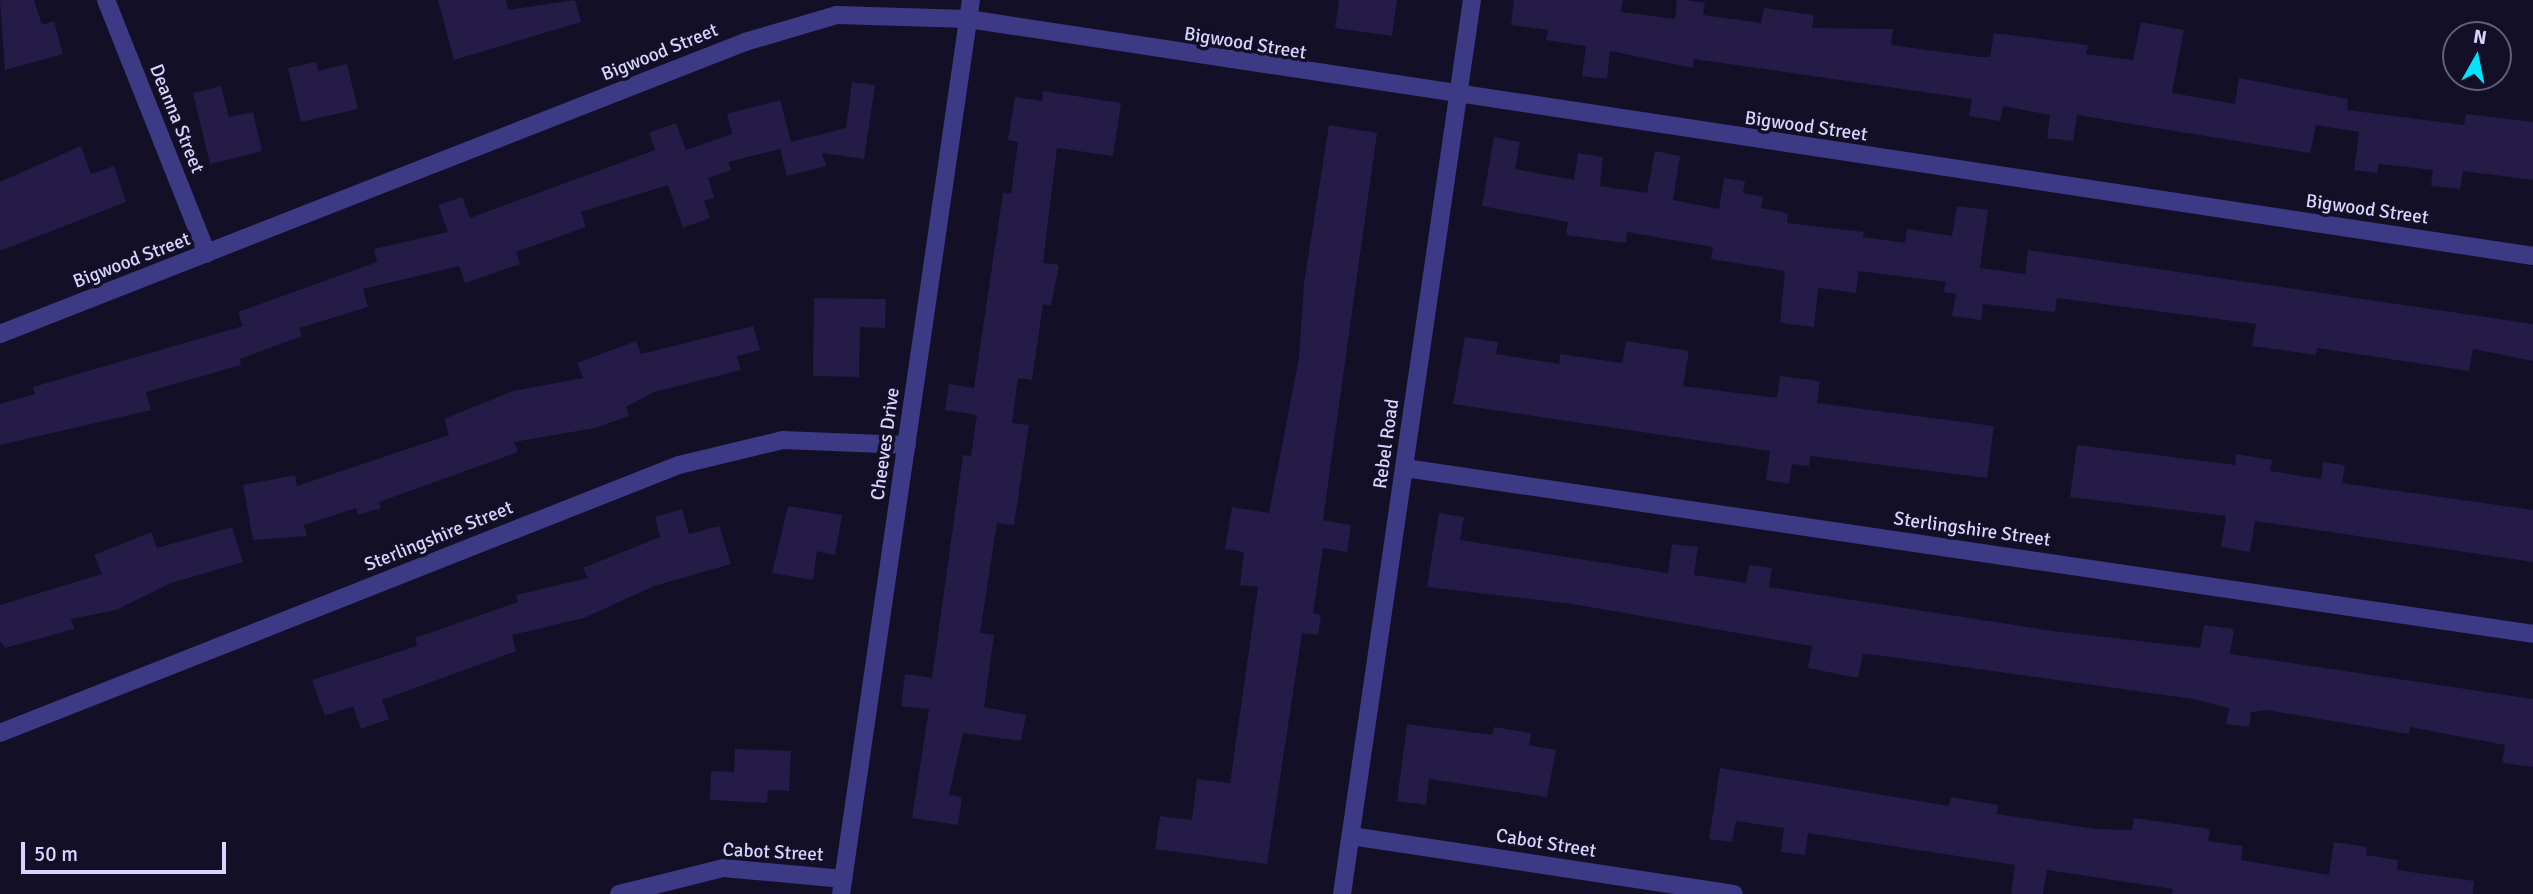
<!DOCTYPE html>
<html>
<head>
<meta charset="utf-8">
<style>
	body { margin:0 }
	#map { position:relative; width:2533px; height:894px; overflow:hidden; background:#130f26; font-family:Signika,sans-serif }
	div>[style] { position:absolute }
	.building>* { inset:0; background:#241b47 }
	.minor>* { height:18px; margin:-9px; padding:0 9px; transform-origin:9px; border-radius:9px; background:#3d3a85 }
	span { translate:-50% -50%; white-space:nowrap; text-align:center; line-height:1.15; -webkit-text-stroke:7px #130f26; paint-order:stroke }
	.street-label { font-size:19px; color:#d9d4ff }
	.north { position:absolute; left:2442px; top:21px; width:70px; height:70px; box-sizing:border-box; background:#130f26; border:2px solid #625e7d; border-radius:50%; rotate:9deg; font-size:19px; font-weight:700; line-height:28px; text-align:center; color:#d9d4ff }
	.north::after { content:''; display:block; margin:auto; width:24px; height:32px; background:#00e5ff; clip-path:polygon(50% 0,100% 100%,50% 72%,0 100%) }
	.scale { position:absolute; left:21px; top:842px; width:205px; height:32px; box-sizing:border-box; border:4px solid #d9d4ff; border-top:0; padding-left:9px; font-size:21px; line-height:24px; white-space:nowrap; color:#d9d4ff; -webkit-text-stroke:5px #130f26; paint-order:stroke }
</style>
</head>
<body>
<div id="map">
	<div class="building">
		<i style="clip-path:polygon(0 0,34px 0,42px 25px,54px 21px,63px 54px,5px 70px)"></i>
		<i style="clip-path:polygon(438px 0,506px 0,508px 10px,575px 0,581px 22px,454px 60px)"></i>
		<i style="clip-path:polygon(1339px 0,1397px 0,1392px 36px,1335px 28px)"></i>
		<i style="clip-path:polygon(1514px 0,1623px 0,1621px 12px,1675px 19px,1677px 0,1684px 0,1705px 3px,1703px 15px,1761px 23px,1764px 8px,1814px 15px,1812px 28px,1893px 29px,1891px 45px,1979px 57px,1990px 57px,1994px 33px,2088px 45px,2086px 54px,2133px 60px,2141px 22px,2184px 30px,2172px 93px,2235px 104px,2239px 78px,2348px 99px,2347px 110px,2464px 125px,2466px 114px,2533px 122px,2533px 180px,2463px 171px,2460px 189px,2431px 186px,2433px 170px,2379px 164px,2377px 173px,2354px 170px,2359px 132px,2316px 125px,2310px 153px,2077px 115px,2073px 141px,2047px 138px,2050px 115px,2003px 106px,2000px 121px,1969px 116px,1972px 99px,1694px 59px,1693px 68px,1610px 51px,1607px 79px,1582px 76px,1586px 46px,1546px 40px,1548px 30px,1511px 25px)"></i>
		<i style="clip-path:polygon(316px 62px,318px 71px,347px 64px,358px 109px,301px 122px,288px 68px)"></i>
		<i style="clip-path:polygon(852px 82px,875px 85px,864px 159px,822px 153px,826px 166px,787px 176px,780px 149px,728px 162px,731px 170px,708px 178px,714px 198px,704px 201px,710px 218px,683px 228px,668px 185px,581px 212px,586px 227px,516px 252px,520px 264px,465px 283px,459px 266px,363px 289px,368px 307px,299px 328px,302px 336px,240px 359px,241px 365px,146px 392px,151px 410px,0 445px,0 404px,35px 394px,33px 387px,243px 326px,238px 312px,377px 262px,374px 249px,448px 232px,438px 205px,462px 197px,470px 218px,655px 150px,649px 133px,676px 123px,686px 150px,732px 134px,727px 114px,780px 100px,791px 142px,846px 128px)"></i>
		<i style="clip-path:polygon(221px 86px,229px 117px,253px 112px,262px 151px,210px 164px,193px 93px)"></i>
		<i style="clip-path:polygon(1043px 91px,1121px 103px,1113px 156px,1057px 148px,1043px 263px,1059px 265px,1051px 306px,1043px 304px,1032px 380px,1018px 378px,1012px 423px,1029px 425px,1014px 525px,997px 523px,980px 633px,994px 635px,984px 707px,1026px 715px,1021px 741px,963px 733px,949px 795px,962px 797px,958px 825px,912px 818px,929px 709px,901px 706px,905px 674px,932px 678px,963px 455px,971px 456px,977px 415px,945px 410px,949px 384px,974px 388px,1003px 193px,1011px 194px,1018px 142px,1008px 140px,1015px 97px,1042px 101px)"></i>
		<i style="clip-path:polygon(1329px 125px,1377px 133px,1323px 520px,1351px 525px,1347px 552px,1323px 548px,1313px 613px,1321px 615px,1318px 635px,1302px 633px,1267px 864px,1155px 849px,1160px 816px,1192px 820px,1197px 779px,1230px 783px,1258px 587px,1240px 585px,1244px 552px,1225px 549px,1232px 507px,1269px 513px,1299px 358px,1304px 283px)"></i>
		<i style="clip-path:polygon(1494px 137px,1520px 142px,1515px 169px,1574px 180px,1578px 153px,1603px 157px,1600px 186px,1647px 193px,1655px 151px,1680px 156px,1673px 200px,1719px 209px,1724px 178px,1745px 181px,1743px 193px,1763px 197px,1761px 208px,1788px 213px,1787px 223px,1864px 232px,1863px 237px,1905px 243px,1907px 229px,1952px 236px,1957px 206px,1988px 210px,1980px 268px,2025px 274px,2028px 250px,2533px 324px,2533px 361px,2473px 349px,2469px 371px,2317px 348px,2316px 355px,2252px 346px,2256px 324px,2057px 298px,2055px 312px,1983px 304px,1981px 320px,1952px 316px,1956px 294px,1944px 292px,1946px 282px,1859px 271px,1856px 293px,1818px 288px,1814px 327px,1780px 323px,1785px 271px,1711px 259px,1713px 247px,1627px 232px,1626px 243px,1566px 235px,1568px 222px,1482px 206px)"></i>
		<i style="clip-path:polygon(81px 146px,91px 174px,114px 166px,126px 202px,0 251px,0 182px)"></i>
		<i style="clip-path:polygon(814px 298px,886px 299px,885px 328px,860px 327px,859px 377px,813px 376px)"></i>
		<i style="clip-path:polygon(753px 326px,760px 350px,737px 356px,741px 370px,654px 392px,626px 407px,629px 416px,595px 428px,514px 442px,518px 452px,379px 502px,381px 508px,358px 515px,356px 508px,304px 525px,307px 536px,253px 540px,243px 485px,295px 475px,297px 486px,449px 435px,444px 419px,513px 391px,583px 378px,577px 363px,636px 341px,641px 354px)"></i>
		<i style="clip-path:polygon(1465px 337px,1498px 342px,1496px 354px,1559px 364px,1560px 354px,1622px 363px,1626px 341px,1689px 351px,1683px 386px,1777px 398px,1780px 376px,1820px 381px,1817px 403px,1994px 426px,1987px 478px,1810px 456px,1809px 466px,1792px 464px,1789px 484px,1766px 480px,1770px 451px,1453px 404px)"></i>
		<i style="clip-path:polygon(2077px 445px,2235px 465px,2236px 454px,2272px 460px,2270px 471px,2321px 479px,2323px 462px,2345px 465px,2342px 483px,2533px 510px,2533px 562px,2255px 521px,2250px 552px,2221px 547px,2226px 516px,2070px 497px)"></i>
		<i style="clip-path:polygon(788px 506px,842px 515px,835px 555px,817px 551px,813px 580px,772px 573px)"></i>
		<i style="clip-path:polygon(682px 509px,689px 534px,719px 526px,731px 564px,654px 586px,584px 618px,512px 635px,516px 651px,382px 700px,389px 719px,361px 729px,353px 706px,325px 716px,312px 680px,417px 646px,415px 638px,518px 602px,516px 595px,588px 578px,583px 568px,660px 537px,655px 517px)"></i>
		<i style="clip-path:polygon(1439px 513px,1464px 517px,1460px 540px,1668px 573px,1672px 544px,1698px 547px,1694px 575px,1746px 583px,1749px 565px,1772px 568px,1769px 587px,2053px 631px,2200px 648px,2204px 625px,2234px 629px,2230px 654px,2533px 699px,2533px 767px,2502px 763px,2505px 745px,2410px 727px,2409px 734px,2266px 710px,2251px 712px,2249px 727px,2226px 724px,2229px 708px,2193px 699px,1877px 655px,1863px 654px,1858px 678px,1808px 668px,1812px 646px,1573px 604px,1427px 587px)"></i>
		<i style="clip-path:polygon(232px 527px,243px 562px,171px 583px,116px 610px,71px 619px,74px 629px,5px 648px,0 641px,0 605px,102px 574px,94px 555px,151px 532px,157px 548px)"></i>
		<i style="clip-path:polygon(1407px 724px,1492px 735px,1494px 727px,1531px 733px,1529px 745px,1556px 750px,1547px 797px,1429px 779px,1426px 805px,1397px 801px)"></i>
		<i style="clip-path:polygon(735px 749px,791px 751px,789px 791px,768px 790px,767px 803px,710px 800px,711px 771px,734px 772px)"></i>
		<i style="clip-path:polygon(1720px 768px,1949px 806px,1951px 797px,1998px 805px,1997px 814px,2096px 829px,2132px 830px,2134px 818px,2210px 829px,2208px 841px,2243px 846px,2241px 860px,2329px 875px,2334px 842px,2367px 847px,2366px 855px,2398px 860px,2397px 870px,2474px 881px,2473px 894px,2172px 894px,2173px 889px,2047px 870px,2043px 894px,2011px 894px,2015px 865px,1808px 833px,1805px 855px,1781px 852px,1784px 828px,1736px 821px,1732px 842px,1709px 839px)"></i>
	</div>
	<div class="minor">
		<i style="left:106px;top:0;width:273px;rotate:68.3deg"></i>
		<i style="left:0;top:334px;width:800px;rotate:-21.4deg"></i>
		<i style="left:745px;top:42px;width:96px;rotate:-16.4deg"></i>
		<i style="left:837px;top:15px;width:131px;rotate:1.7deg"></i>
		<i style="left:968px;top:19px;width:1583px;rotate:8.61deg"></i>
		<i style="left:1405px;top:468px;width:1140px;rotate:8.37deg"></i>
		<i style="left:0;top:733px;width:730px;rotate:-21.54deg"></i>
		<i style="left:679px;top:465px;width:107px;rotate:-13.5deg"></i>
		<i style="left:783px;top:440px;width:124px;rotate:2.3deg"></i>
		<i style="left:1351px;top:836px;width:387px;rotate:8.6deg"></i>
		<i style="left:619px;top:894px;width:107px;rotate:-14deg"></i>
		<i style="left:723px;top:868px;width:121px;rotate:5.2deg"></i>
		<i style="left:841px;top:894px;width:903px;rotate:-81.73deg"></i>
		<i style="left:1342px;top:894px;width:903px;rotate:-81.73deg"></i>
	</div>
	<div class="street-label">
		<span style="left:1245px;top:44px;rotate:9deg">Bigwood Street</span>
		<span style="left:660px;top:53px;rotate:-22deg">Bigwood Street</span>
		<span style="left:176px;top:119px;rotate:68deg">Deanna Street</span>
		<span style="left:1806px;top:127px;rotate:8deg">Bigwood Street</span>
		<span style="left:2367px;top:210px;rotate:8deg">Bigwood Street</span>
		<span style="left:132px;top:261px;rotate:-21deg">Bigwood Street</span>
		<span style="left:886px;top:444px;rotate:-82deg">Cheeves Drive</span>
		<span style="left:1387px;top:444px;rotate:-82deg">Rebel Road</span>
		<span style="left:1972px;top:530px;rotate:8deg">Sterlingshire Street</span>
		<span style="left:439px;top:537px;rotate:-22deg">Sterlingshire Street</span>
		<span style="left:1546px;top:844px;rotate:9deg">Cabot Street</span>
		<span style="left:773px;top:853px;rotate:3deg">Cabot Street</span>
	</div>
	<div class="north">N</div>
	<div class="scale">50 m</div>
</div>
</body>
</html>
